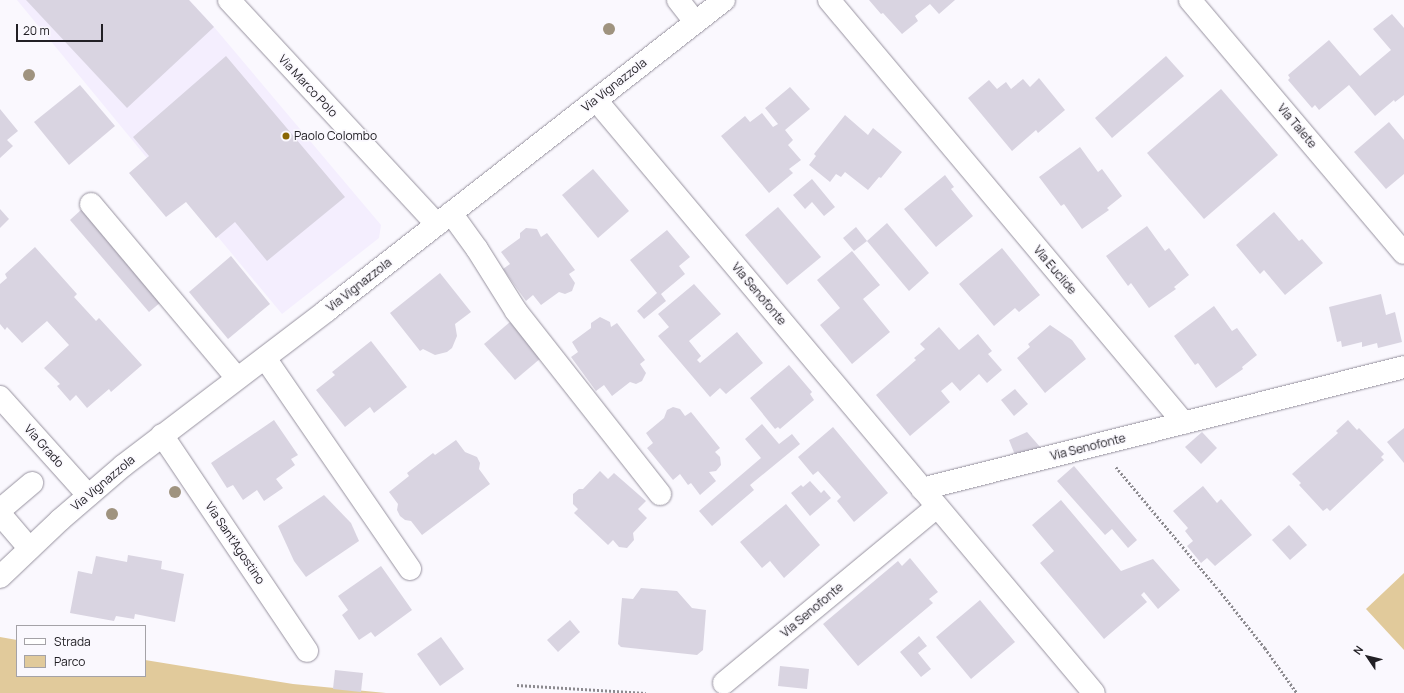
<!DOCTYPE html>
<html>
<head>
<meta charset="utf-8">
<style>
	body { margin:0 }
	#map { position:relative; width:1404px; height:693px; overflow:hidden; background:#faf8fe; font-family:Manrope,sans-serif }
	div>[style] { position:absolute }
	.built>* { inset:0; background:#f4eefe }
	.green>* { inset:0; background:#e1ca9b }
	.building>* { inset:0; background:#d9d4e1 }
	.path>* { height:2.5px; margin-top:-1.25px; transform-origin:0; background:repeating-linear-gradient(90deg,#8c8a8f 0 2px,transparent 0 4px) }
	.roads { filter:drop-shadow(0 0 1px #97929f) drop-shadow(0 0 1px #97929f) }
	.minor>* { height:22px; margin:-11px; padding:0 11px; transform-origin:11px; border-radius:11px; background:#fff }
	.trees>* { width:12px; height:12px; margin:-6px; border-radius:50%; background:#9f937f }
	.dots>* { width:11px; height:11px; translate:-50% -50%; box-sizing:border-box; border:2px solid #faf8fe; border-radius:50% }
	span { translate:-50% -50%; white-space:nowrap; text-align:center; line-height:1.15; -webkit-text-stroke:3px #faf8fe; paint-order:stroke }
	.street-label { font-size:12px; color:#222025 }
	.poi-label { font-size:12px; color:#222025 }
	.left { translate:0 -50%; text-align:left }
	.legend { position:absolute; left:16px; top:625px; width:130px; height:52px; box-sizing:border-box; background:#faf8fe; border:1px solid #a4a2a7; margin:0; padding:5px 7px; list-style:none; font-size:12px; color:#222025 }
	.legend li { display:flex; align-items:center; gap:8px; height:20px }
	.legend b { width:20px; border:1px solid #a4a2a7 }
	.north { position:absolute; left:1348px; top:637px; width:40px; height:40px; -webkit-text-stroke:3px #faf8fe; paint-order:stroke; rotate:305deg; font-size:11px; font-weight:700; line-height:16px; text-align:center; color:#222025 }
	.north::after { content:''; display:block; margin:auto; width:14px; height:18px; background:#222025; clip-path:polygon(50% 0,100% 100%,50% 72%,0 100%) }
	.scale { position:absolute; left:16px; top:24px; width:87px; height:18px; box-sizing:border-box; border:2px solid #222025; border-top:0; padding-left:5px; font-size:12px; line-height:14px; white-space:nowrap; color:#222025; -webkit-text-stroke:3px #faf8fe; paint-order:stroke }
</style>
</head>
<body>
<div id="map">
	<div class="built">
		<i style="clip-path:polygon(17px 0,189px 0,214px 27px,381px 225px,379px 238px,282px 314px,218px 237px,216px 238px,149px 156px,147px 158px)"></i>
	</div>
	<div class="green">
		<i style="clip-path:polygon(1404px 573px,1404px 650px,1366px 609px)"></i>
		<i style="clip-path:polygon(0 637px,17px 640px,17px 676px,145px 676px,145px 660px,293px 684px,386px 693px,0 693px)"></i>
	</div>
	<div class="building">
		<i style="clip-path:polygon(26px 0,189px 0,214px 27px,127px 108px)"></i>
		<i style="clip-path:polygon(869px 0,955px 0,939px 14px,930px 4px,915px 16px,918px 21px,902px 34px,883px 13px,881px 14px)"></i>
		<i style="clip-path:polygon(1392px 14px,1404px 28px,1404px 95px,1395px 102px,1394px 100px,1375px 116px,1349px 85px,1319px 110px,1315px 105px,1312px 108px,1288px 80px,1290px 78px,1288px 75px,1329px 40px,1360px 76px,1391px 50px,1373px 29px)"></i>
		<i style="clip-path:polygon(226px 56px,345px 197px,267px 261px,235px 222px,216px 238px,186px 202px,166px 217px,129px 173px,149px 156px,133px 137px)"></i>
		<i style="clip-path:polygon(1166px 56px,1184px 76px,1112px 138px,1095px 118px)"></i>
		<i style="clip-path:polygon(1039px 78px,1065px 110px,1038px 133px,1036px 130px,1012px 151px,968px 98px,989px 80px,997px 89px,1006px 82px,1011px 89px,1023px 79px,1030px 87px)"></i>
		<i style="clip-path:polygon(80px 85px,115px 126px,69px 165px,34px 122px)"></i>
		<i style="clip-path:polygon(790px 87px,810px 109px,785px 130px,793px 140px,788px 145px,801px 160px,789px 169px,793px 173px,769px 193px,721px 136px,745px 116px,750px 122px,762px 113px,773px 127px,778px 124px,765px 108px)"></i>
		<i style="clip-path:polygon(1221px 89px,1278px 155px,1204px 219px,1147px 153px)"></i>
		<i style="clip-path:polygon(0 109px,18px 131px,7px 140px,13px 146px,0 158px)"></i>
		<i style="clip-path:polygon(845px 115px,868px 135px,873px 128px,902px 152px,881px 178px,879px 177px,868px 190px,845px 172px,841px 177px,836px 174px,830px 182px,809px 165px,816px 156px,814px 154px)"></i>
		<i style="clip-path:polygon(1389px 122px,1404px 140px,1404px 174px,1386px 189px,1354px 152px)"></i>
		<i style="clip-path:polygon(1080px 147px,1098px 172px,1102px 169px,1122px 196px,1107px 208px,1109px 210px,1082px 229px,1064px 204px,1061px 206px,1039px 177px)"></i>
		<i style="clip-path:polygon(593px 169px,629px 211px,598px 238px,562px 195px)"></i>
		<i style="clip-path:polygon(945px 175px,954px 187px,951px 189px,973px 216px,936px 247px,904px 209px)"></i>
		<i style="clip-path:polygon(812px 179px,835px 207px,824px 216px,812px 202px,805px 209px,793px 195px)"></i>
		<i style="clip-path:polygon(778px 207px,821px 257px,787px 285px,745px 235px)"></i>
		<i style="clip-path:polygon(0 209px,9px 219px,0 228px)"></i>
		<i style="clip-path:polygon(82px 209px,161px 302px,149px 312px,70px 220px)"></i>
		<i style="clip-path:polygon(1274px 212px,1299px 241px,1302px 239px,1323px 263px,1285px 295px,1264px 270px,1260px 274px,1236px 245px)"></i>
		<i style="clip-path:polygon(887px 223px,929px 273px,909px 291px,867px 241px)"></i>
		<i style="clip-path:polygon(1147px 226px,1165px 251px,1169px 248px,1189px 275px,1174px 287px,1176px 289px,1149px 308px,1131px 283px,1128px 286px,1106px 256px)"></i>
		<i style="clip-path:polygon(856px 227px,867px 241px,854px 251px,843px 238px)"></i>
		<i style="clip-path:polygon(526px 228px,537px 229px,541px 237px,547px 233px,575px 270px,569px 274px,575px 283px,572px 291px,565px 294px,559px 292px,541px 305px,533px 295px,526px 301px,503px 269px,510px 264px,501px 252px,520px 238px,520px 233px)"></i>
		<i style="clip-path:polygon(667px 230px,690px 257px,679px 266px,685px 274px,661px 294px,666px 301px,644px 319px,637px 311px,657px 293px,630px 260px)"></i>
		<i style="clip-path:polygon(35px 247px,77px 294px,74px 297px,96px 321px,99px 318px,142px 365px,111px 392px,109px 389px,87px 408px,76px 395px,70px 401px,57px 386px,60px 384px,44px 368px,69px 345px,47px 321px,22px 343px,7px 327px,5px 330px,0 324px,0 284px,7px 278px,5px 274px)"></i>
		<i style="clip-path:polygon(1002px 248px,1040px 295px,1019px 312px,1015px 308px,994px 326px,959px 284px)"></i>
		<i style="clip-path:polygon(852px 251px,880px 285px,863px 299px,890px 332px,852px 364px,820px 325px,840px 308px,817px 280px)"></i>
		<i style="clip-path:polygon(231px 256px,270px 304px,228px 339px,189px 292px)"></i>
		<i style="clip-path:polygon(440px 273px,471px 312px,455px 324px,457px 336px,452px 348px,447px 352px,435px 355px,423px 349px,420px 351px,390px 313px)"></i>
		<i style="clip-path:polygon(694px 284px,721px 314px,689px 341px,701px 356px,697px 360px,700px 363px,737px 332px,763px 363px,726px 394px,720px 388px,710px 397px,658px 336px,669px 327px,658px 314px)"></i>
		<i style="clip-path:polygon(1381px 294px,1386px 315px,1395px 312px,1402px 342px,1378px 348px,1377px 343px,1362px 347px,1362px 342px,1342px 347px,1341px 341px,1337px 342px,1329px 307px)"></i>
		<i style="clip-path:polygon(1214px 306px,1232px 331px,1237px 328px,1257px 355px,1242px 367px,1243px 369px,1216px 388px,1198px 363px,1195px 365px,1174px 336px)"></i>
		<i style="clip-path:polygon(600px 317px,610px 322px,611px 327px,617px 323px,645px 360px,640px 364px,646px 373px,642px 381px,636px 384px,630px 382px,612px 396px,604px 385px,596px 391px,571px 357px,578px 352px,572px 342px,591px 328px,591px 323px)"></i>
		<i style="clip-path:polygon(510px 322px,541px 358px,515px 380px,484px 344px)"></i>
		<i style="clip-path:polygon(1050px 325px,1072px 340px,1086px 359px,1045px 393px,1017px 358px,1030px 347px,1028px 344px)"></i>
		<i style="clip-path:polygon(939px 327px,959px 350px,978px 334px,992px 351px,988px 354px,1002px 370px,987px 383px,979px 374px,960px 391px,952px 382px,941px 391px,950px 402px,910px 436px,876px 395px,916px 360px,914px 358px,925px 349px,920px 344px)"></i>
		<i style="clip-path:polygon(371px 341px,407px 387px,374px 413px,370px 407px,345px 427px,316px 390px,335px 375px,332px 372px)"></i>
		<i style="clip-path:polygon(789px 365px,812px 392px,810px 394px,814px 400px,780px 429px,778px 427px,775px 429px,750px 398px)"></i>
		<i style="clip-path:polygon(1015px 389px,1028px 404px,1014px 416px,1001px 400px)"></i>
		<i style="clip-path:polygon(673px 407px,680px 409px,685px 416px,691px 412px,720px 448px,715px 452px,720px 457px,721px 465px,716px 471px,709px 472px,716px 481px,700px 495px,691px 483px,688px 485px,680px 474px,673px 480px,647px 448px,653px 443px,646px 433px,664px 418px,667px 410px)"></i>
		<i style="clip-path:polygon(274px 420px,298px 455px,291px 459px,295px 465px,276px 479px,283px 488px,264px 501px,257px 490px,243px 500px,233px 485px,227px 488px,211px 463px)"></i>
		<i style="clip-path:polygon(1348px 420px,1357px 430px,1359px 428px,1384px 454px,1381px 457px,1384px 460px,1330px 511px,1327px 508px,1323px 511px,1299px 485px,1301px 483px,1292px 474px,1338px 433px,1336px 431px)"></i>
		<i style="clip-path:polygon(762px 424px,779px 444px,792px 434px,800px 444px,750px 485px,754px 490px,712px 526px,699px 511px,761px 458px,745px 439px)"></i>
		<i style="clip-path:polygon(833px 427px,888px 493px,854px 522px,837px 501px,841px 497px,818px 471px,813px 475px,798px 457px)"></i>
		<i style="clip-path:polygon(1404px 428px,1404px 463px,1387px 442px)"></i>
		<i style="clip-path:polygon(1027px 432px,1041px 448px,1015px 455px,1009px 440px)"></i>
		<i style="clip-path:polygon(1202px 432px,1217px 448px,1201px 464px,1185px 447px)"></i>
		<i style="clip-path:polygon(456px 440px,465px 452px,477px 457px,480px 463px,479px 469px,490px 484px,422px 535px,411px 521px,405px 520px,400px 516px,397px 510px,398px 504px,389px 492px,409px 476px,407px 473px,433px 453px,435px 455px)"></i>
		<i style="clip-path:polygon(1074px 466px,1137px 540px,1128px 548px,1112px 529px,1105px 535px,1057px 481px)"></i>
		<i style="clip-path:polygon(600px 471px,608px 479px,614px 473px,646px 501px,638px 509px,647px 518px,633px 533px,634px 540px,627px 548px,619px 547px,613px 540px,608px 545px,574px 513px,578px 509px,573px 504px,573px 494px,579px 489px,583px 489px)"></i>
		<i style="clip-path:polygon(810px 481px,821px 493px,824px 490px,831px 498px,810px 516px,791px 493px,801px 485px,803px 487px)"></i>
		<i style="clip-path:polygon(1203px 486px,1217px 503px,1221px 499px,1252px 535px,1215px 566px,1207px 558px,1201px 563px,1187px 546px,1193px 541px,1185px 531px,1188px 528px,1173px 511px)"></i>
		<i style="clip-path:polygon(324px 495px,351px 523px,359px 541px,306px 577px,294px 561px,278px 526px)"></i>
		<i style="clip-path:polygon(1061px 500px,1121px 571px,1153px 559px,1180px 590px,1158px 609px,1144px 592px,1141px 595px,1147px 602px,1104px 639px,1040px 563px,1054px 551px,1032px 525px)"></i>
		<i style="clip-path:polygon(786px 504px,820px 545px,784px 578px,770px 561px,762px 568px,740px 542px)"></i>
		<i style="clip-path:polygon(1289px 525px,1307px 545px,1290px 560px,1272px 540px)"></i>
		<i style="clip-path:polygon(128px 555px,162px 561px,161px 569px,184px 574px,175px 622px,135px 614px,134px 619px,116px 616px,114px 621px,70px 613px,78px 571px,92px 574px,96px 556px,127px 562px)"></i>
		<i style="clip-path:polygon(910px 558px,938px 592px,929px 599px,933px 603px,858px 666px,823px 624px,898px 561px,902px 566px)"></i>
		<i style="clip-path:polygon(381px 566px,412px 610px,375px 637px,371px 632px,359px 640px,342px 615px,348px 610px,338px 596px)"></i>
		<i style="clip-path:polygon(641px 588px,677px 591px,692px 608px,706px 610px,703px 650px,697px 655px,621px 647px,618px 644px,622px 598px,633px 599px)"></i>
		<i style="clip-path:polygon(980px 600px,1015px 642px,971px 679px,936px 637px)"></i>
		<i style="clip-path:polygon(570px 620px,580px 632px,558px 652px,547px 640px)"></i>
		<i style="clip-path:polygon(919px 636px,927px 646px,918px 653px,931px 669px,921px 677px,900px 652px)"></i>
		<i style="clip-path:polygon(441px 637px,464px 669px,440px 686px,417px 654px)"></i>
		<i style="clip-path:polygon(780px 666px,809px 669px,807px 689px,778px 686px)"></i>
		<i style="clip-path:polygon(335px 670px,363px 673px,361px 692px,333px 689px)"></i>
	</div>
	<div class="path">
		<i style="left:1116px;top:467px;width:160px;rotate:50.1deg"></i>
		<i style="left:1219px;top:590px;width:74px;rotate:51.6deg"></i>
		<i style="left:1265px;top:648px;width:55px;rotate:54.6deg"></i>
		<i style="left:517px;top:685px;width:129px;rotate:3.5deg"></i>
	</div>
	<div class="roads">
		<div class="minor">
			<i style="left:229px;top:0;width:306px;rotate:47.2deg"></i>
			<i style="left:678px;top:0;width:28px;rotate:52deg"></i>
			<i style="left:829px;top:0;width:552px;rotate:50deg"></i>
			<i style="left:1190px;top:0;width:331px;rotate:49.8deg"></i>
			<i style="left:596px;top:100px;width:774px;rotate:49.98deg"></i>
			<i style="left:91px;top:204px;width:227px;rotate:50deg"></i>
			<i style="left:451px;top:213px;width:44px;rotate:54.2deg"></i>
			<i style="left:477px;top:249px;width:73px;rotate:57.8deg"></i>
			<i style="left:516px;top:311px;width:233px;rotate:51.8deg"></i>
			<i style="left:265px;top:358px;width:256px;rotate:55.5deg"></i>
			<i style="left:0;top:397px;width:132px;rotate:48.1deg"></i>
			<i style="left:162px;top:435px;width:260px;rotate:56.1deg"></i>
			<i style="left:922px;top:489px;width:497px;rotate:-14.2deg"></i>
			<i style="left:0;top:510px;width:42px;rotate:-40.2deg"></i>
			<i style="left:0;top:514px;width:45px;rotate:49.5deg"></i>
			<i style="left:0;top:577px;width:83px;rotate:-43.5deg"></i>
			<i style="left:60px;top:520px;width:84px;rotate:-40.7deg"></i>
			<i style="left:124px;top:465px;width:254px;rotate:-37.3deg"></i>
			<i style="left:326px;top:311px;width:505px;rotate:-38deg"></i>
			<i style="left:724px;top:683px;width:276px;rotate:-39.6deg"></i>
		</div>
	</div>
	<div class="trees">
		<i style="left:609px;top:29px"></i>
		<i style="left:29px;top:75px"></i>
		<i style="left:175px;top:492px"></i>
		<i style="left:112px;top:514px"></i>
	</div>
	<div class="dots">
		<i style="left:286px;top:136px;background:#8a6705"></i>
	</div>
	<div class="street-label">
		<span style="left:614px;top:85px;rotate:-38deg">Via Vignazzola</span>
		<span style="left:308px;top:86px;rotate:47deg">Via Marco Polo</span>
		<span style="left:1297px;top:126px;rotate:50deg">Via Talete</span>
		<span style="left:1055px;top:270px;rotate:50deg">Via Euclide</span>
		<span style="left:359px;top:285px;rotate:-38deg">Via Vignazzola</span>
		<span style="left:759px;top:294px;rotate:50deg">Via Senofonte</span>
		<span style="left:44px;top:446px;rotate:48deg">Via Grado</span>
		<span style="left:1088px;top:447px;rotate:-14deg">Via Senofonte</span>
		<span style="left:103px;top:483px;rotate:-40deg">Via Vignazzola</span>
		<span style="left:235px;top:543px;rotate:56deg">Via Sant'Agostino</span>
		<span style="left:812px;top:610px;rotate:-40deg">Via Senofonte</span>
	</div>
	<div class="poi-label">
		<span class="left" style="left:294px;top:136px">Paolo Colombo</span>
	</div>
	<ul class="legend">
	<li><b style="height:5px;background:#fff"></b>Strada</li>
	<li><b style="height:11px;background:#e1ca9b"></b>Parco</li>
	</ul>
	<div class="north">N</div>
	<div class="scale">20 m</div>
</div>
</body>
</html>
